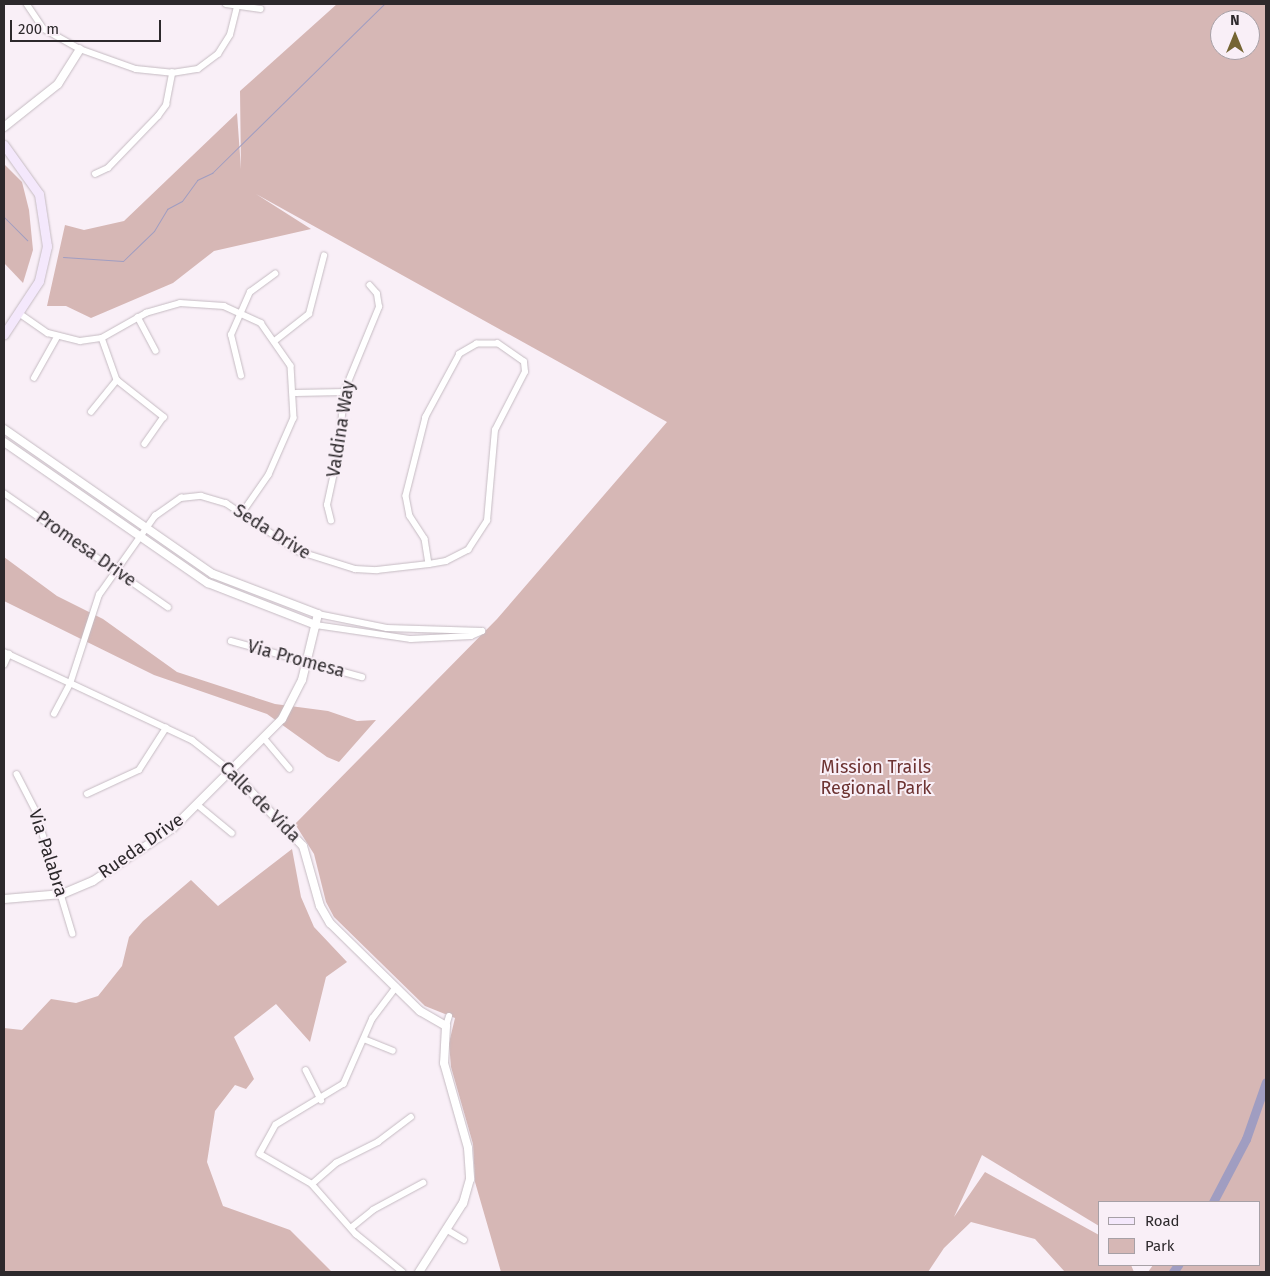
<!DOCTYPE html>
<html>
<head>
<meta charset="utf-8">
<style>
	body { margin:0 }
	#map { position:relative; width:1270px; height:1276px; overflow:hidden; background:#f9eff7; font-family:"Fira Sans",sans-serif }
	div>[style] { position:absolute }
	.green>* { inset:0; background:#d6b7b5 }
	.stream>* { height:1px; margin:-0.5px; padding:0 0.5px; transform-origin:0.5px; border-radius:0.5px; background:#a09dc1 }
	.river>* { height:9px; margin:-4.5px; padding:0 4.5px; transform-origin:4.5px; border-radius:4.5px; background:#a09dc1 }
	.roads { filter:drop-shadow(0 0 1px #c5bbc2) drop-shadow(0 0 1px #c5bbc2) }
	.minor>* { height:5.5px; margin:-2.75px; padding:0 2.75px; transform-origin:2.75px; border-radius:2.75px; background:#fff }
	.tertiary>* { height:8px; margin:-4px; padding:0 4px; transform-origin:4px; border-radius:4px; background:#fff }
	.secondary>* { height:9px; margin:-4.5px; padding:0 4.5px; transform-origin:4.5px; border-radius:4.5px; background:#f4e8fc }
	span { translate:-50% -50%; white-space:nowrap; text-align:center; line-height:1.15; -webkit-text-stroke:4px #f9eff7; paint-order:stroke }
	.street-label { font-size:18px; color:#2d292c }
	.park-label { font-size:18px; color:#6d3332 }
	.frame { position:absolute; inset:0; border:5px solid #2d292c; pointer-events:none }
	.legend { position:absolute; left:1098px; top:1201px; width:162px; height:65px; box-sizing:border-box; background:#f9eff7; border:1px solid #a7a0a6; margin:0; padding:6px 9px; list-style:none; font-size:15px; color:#2d292c }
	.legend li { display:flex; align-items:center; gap:10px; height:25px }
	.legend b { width:25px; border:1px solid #a7a0a6 }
	.north { position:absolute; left:1210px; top:10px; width:50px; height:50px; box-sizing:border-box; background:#f9eff7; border:1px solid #a7a0a6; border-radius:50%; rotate:0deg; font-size:14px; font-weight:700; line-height:20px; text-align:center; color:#2d292c }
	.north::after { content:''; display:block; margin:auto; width:18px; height:22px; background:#756533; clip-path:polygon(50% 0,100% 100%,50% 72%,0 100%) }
	.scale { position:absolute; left:10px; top:20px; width:151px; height:22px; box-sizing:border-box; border:2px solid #2d292c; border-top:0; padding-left:6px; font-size:15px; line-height:18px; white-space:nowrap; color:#2d292c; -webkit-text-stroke:4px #f9eff7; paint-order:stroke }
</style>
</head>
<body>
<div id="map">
	<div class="green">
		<i style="clip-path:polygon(evenodd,337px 4px,1266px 4px,1266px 1272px,1148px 1272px,1153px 1265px,1259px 1265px,1259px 1202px,1099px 1202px,1099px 1226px,982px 1155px,954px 1217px,985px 1172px,1099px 1235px,1099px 1265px,1131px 1265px,1134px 1272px,1065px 1272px,1035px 1239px,971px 1222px,944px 1248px,928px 1272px,501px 1272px,475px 1182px,473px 1144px,451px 1067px,449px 1043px,455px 1018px,425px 1006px,334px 917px,326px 902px,314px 854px,295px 824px,497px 619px,667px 422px,256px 194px,311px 229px,214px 251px,173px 283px,91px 318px,66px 306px,47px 306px,65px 225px,84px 230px,124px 221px,237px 113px,241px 169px,240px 91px,337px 4px,1220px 20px,1250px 20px,1250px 50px,1220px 50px,1220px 20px)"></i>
		<i style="clip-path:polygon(4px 164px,22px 182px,29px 210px,33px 250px,23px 283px,4px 263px)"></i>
		<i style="clip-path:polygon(4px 557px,57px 596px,103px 619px,177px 672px,275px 704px,328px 711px,357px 721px,376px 720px,339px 762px,327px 757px,267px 714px,154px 675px,4px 601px)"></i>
		<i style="clip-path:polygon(292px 849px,301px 897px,314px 927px,347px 962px,326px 977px,310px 1042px,276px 1004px,234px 1037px,254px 1079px,246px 1089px,235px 1085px,215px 1111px,207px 1162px,223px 1206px,290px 1230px,332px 1272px,4px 1272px,4px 1028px,22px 1030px,51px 999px,76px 1003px,98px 996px,122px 966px,129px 937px,143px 921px,191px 880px,218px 906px)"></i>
	</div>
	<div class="stream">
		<i style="left:4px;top:217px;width:33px;rotate:45deg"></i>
		<i style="left:63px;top:257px;width:60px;rotate:3.8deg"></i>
		<i style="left:123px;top:261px;width:43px;rotate:-44.1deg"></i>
		<i style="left:154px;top:231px;width:26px;rotate:-59deg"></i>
		<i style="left:167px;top:209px;width:17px;rotate:-28deg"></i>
		<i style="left:182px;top:201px;width:26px;rotate:-54deg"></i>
		<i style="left:197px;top:180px;width:17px;rotate:-25deg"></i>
		<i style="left:212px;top:173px;width:241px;rotate:-44.5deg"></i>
	</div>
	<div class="river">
		<i style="left:1213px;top:1202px;width:71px;rotate:-62.4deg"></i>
		<i style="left:1246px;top:1139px;width:60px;rotate:-70.7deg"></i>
		<i style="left:1173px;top:1272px;width:9px;rotate:-54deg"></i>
	</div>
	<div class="roads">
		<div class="minor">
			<i style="left:27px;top:4px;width:30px;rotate:56deg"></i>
			<i style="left:44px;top:29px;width:41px;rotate:29.1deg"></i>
			<i style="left:80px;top:49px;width:59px;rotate:19.7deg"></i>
			<i style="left:136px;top:69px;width:36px;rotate:6deg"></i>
			<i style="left:172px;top:73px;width:26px;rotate:-9deg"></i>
			<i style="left:198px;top:69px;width:25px;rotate:-37deg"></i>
			<i style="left:218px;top:54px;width:22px;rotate:-58deg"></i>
			<i style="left:230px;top:35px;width:32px;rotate:-76deg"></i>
			<i style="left:226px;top:4px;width:35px;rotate:8deg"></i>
			<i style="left:95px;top:174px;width:14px;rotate:-25deg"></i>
			<i style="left:108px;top:168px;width:72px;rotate:-46.1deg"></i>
			<i style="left:158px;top:116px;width:14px;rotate:-54deg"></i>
			<i style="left:166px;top:105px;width:33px;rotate:-79deg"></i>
			<i style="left:19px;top:313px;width:35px;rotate:35deg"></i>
			<i style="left:48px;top:333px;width:33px;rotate:14deg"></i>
			<i style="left:80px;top:341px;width:22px;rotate:-8deg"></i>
			<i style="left:102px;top:338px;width:51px;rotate:-29.6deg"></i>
			<i style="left:146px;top:313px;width:35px;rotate:-16deg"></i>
			<i style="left:180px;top:303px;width:44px;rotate:3.9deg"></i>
			<i style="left:224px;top:306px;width:41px;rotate:24.7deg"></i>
			<i style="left:261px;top:323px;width:52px;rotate:55.1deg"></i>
			<i style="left:291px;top:366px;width:52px;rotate:86.7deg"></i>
			<i style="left:294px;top:418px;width:62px;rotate:113.7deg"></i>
			<i style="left:269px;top:475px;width:47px;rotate:124.7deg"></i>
			<i style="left:138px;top:317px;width:38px;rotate:62deg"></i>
			<i style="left:102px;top:338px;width:45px;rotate:70.3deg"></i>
			<i style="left:117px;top:380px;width:60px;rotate:38.2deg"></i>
			<i style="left:164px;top:417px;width:33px;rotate:125deg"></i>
			<i style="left:276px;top:340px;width:42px;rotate:-38.2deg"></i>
			<i style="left:309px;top:314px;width:60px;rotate:-75.5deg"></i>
			<i style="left:241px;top:376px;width:42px;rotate:-103.7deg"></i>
			<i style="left:231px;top:335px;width:47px;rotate:-66.2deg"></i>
			<i style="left:250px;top:292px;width:31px;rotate:-36deg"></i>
			<i style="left:34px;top:378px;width:47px;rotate:-60.7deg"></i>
			<i style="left:296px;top:393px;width:48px;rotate:-1.2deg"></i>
			<i style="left:91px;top:412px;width:41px;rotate:-50.9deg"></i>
			<i style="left:4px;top:493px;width:200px;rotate:34.8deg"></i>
			<i style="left:331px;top:521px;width:16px;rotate:-104deg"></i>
			<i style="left:327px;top:505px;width:56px;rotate:-77.7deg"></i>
			<i style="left:339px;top:450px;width:58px;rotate:-85.1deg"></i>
			<i style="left:344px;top:392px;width:92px;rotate:-67.6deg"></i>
			<i style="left:379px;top:307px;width:13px;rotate:-99deg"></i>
			<i style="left:377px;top:294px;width:11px;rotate:-131deg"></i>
			<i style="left:318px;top:614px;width:70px;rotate:11.5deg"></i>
			<i style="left:387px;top:628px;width:95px;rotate:1.8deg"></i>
			<i style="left:316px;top:625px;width:96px;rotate:8.4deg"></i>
			<i style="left:411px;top:639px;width:60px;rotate:-2.9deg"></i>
			<i style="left:471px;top:636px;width:12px;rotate:-24deg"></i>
			<i style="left:231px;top:641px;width:136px;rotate:15.4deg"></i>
			<i style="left:4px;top:652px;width:208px;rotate:25.1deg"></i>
			<i style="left:192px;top:740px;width:48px;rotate:38.3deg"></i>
			<i style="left:4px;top:665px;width:12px;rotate:-66deg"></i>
			<i style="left:54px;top:714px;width:34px;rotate:-62deg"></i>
			<i style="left:70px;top:684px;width:94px;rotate:-72deg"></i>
			<i style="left:99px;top:595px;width:97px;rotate:-54.7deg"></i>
			<i style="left:155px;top:516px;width:32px;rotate:-35deg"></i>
			<i style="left:181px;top:498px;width:20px;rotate:-6deg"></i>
			<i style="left:201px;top:496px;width:26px;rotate:16deg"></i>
			<i style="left:226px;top:503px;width:87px;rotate:33.7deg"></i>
			<i style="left:298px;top:551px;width:60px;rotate:17.5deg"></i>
			<i style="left:355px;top:569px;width:22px;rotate:3deg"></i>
			<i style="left:377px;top:570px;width:52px;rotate:-6.6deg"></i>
			<i style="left:429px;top:564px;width:17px;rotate:-10deg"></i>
			<i style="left:446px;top:561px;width:25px;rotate:-27deg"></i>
			<i style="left:468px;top:550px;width:35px;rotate:-57deg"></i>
			<i style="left:487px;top:521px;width:91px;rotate:-85deg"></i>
			<i style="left:495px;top:430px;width:65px;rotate:-62.7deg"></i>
			<i style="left:525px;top:372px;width:10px;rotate:-96deg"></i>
			<i style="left:524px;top:362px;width:32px;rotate:-145deg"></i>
			<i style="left:498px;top:344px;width:21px;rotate:180deg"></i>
			<i style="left:477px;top:344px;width:20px;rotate:150deg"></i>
			<i style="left:460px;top:354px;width:72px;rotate:118.4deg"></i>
			<i style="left:426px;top:417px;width:81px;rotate:104.2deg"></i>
			<i style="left:406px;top:496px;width:20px;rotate:79deg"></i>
			<i style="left:410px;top:516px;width:27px;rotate:57deg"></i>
			<i style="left:425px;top:539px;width:25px;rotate:81deg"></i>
			<i style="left:264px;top:738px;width:40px;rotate:50deg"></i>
			<i style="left:17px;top:774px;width:42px;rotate:62.8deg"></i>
			<i style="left:36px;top:811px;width:128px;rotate:73.3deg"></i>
			<i style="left:87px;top:794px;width:57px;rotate:-24.8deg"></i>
			<i style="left:139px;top:770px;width:50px;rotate:-57.3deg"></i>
			<i style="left:198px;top:805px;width:44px;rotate:39.5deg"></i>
			<i style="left:396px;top:988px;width:38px;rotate:127deg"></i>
			<i style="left:373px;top:1018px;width:72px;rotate:113.7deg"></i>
			<i style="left:344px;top:1084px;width:79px;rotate:148.9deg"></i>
			<i style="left:276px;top:1125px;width:33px;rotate:119deg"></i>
			<i style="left:260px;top:1154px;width:60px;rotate:30deg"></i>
			<i style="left:312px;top:1184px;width:67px;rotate:48.7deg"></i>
			<i style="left:356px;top:1234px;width:60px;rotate:39deg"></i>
			<i style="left:446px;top:1026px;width:10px;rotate:-73deg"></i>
			<i style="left:364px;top:1039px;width:31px;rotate:22deg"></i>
			<i style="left:306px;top:1070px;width:34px;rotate:63deg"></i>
			<i style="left:312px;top:1184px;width:32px;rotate:-41deg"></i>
			<i style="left:336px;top:1163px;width:47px;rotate:-26.6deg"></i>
			<i style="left:378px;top:1142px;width:41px;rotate:-37.1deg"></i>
			<i style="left:351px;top:1228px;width:28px;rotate:-39deg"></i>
			<i style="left:373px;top:1210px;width:57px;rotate:-28.4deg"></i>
			<i style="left:446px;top:1229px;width:21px;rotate:31deg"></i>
		</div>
		<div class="tertiary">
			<i style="left:4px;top:127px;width:69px;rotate:-38.5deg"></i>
			<i style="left:58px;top:84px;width:41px;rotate:-57.8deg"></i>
			<i style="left:4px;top:429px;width:254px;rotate:34.8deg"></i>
			<i style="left:213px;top:574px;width:112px;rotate:20.9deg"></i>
			<i style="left:318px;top:614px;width:68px;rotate:103.6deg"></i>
			<i style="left:302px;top:680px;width:44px;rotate:117.1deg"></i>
			<i style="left:282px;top:719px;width:154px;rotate:135deg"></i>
			<i style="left:173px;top:828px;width:96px;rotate:146.5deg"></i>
			<i style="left:93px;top:881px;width:34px;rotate:157deg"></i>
			<i style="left:62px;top:894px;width:58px;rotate:175.1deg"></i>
			<i style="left:4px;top:442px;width:248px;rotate:34.7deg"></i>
			<i style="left:208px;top:583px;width:116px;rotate:21.3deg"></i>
			<i style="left:230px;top:770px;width:105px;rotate:46.2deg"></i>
			<i style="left:303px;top:846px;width:62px;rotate:74.2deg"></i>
			<i style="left:320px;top:906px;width:20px;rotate:60deg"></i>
			<i style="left:330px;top:923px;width:126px;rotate:44.4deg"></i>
			<i style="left:420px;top:1011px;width:30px;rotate:30deg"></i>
			<i style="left:446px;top:1026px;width:37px;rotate:93deg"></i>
			<i style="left:444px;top:1063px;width:88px;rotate:74.2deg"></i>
			<i style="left:468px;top:1148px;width:31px;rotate:86deg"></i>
			<i style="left:470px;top:1179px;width:25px;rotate:106deg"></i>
			<i style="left:463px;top:1203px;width:82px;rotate:122.5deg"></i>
		</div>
		<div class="secondary">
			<i style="left:4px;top:145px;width:60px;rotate:54.5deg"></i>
			<i style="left:39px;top:194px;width:53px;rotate:81.3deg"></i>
			<i style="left:47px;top:246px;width:36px;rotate:103deg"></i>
			<i style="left:39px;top:281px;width:64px;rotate:123.4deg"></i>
		</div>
	</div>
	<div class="street-label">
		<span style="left:341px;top:429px;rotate:-81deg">Valdina Way</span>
		<span style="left:272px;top:532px;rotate:32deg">Seda Drive</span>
		<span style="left:86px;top:549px;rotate:35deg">Promesa Drive</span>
		<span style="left:296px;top:659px;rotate:15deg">Via Promesa</span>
		<span style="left:260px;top:802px;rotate:45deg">Calle de Vida</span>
		<span style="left:141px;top:846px;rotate:-35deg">Rueda Drive</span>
		<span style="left:48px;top:853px;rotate:72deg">Via Palabra</span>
	</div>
	<div class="park-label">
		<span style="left:876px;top:778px">Mission Trails<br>Regional Park</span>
	</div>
	<div class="frame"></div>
	<ul class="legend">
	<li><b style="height:6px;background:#f4e8fc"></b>Road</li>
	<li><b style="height:14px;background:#d6b7b5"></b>Park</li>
	</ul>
	<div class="north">N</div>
	<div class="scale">200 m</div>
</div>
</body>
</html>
